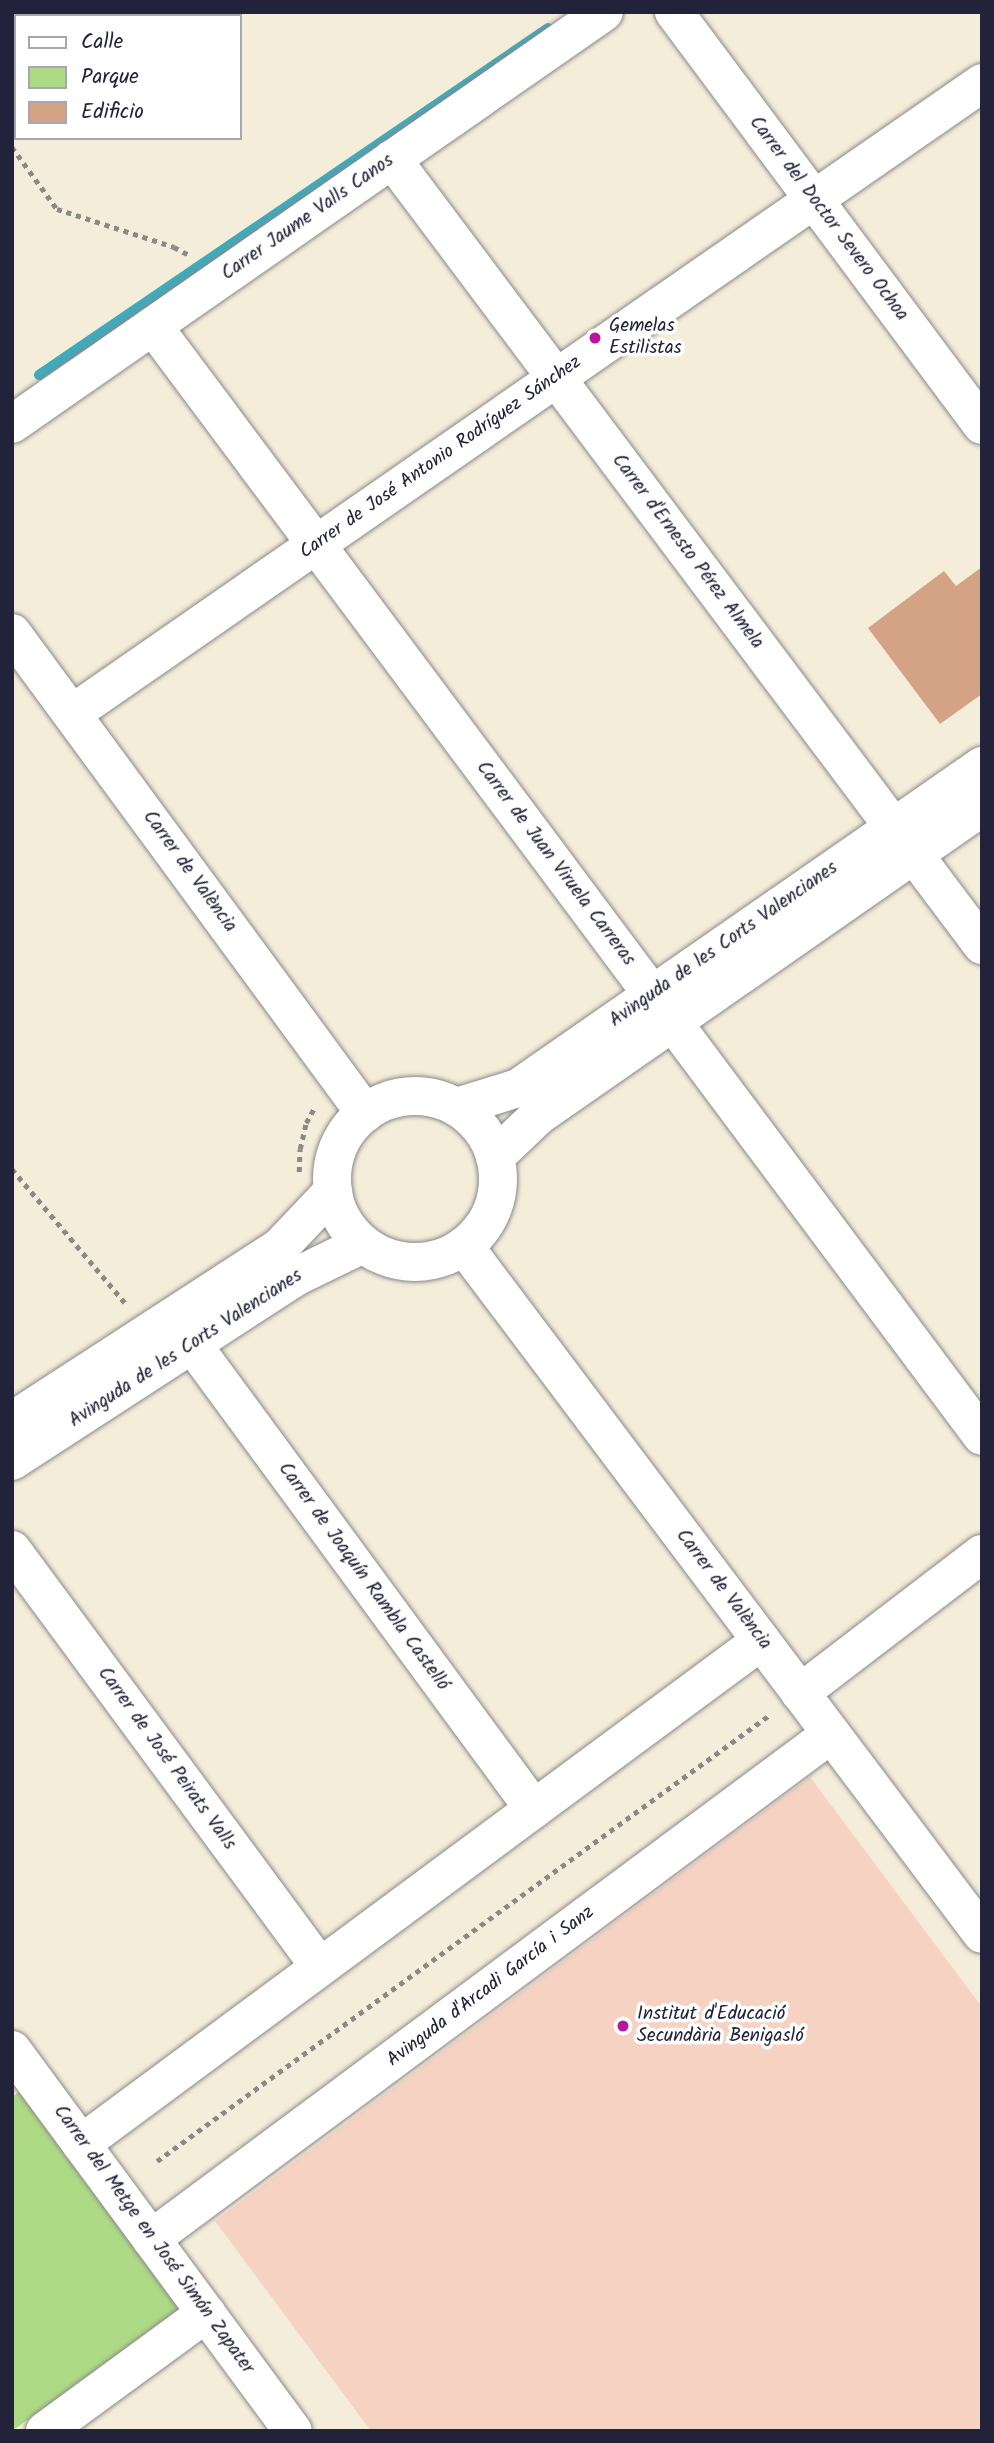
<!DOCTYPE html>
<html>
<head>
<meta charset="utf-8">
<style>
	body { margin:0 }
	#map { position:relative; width:994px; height:2443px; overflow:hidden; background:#f4edd9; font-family:Kalam,sans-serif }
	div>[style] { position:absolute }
	.built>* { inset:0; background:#f6d2c3 }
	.green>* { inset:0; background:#aeda86 }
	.stream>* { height:10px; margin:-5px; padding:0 5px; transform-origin:5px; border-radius:5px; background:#3eabbd }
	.building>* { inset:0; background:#d4a284 }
	.path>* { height:4.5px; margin-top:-2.25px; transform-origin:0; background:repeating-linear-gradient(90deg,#8b888a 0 5px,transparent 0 10px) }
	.roads { filter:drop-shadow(0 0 2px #8b888a) drop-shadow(0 0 2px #8b888a) }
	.minor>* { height:38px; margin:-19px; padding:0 19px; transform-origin:19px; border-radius:19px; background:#fff }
	.minor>.ring { margin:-19px; padding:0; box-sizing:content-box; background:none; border:38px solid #fff; border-radius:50% }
	.dots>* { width:19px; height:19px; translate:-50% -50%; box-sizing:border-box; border:4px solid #fff; border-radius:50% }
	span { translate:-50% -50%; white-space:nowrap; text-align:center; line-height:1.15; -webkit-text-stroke:7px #fff; paint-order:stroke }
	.street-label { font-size:19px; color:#22223b }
	.poi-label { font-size:19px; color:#22223b }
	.left { translate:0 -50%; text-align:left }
	.frame { position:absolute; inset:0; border:14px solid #22223b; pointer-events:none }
	.legend { position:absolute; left:14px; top:14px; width:228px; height:126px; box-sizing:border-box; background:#fff; border:2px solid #a7a7b1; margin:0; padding:9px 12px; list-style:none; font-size:21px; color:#22223b }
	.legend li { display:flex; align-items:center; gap:14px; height:35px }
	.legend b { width:35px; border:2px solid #a7a7b1 }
</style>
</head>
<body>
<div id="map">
	<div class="built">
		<i style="clip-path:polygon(810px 1777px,982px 2007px,982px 2431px,371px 2431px,215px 2221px)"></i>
	</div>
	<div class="green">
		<i style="clip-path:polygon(19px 2092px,182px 2309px,12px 2431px,12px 2097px)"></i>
	</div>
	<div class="stream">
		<i style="left:39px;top:375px;width:616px;rotate:-34.28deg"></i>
	</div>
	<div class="building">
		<i style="clip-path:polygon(982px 567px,982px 694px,940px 724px,868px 628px,944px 571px,956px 586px)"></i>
	</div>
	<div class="path">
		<i style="left:12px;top:147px;width:77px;rotate:54deg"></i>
		<i style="left:57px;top:209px;width:123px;rotate:18deg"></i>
		<i style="left:174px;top:247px;width:19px;rotate:28deg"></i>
		<i style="left:12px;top:1169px;width:177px;rotate:49.8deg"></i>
		<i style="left:299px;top:1172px;width:23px;rotate:-88deg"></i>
		<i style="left:300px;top:1149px;width:27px;rotate:-77deg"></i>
		<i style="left:306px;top:1123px;width:18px;rotate:-61deg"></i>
		<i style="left:157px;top:2161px;width:759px;rotate:-36.06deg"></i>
	</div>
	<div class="roads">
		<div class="minor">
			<i style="left:674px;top:12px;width:515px;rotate:53.29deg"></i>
			<i style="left:392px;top:159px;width:983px;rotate:53.11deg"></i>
			<i style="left:153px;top:326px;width:1385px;rotate:53.25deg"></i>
			<i style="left:12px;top:424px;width:721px;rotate:-34.84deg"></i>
			<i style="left:12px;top:633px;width:596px;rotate:53.67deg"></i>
			<i style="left:73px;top:713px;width:1106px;rotate:-34.72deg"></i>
			<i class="ring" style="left:332px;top:1096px;width:128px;height:128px"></i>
			<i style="left:457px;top:1107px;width:64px;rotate:-17.3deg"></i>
			<i style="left:518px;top:1088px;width:565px;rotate:-34.76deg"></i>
			<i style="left:495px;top:1157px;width:59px;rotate:-43.6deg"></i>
			<i style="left:538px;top:1116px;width:541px;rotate:-34.84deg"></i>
			<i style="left:464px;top:1246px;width:861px;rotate:53.02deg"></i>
			<i style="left:192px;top:1344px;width:577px;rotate:53.67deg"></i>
			<i style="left:12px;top:1421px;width:320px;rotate:-33deg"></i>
			<i style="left:280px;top:1247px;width:77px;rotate:-46.6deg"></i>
			<i style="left:12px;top:1461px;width:340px;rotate:-33deg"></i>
			<i style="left:297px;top:1276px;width:73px;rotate:-25.9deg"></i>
			<i style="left:12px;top:1550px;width:518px;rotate:53.55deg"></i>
			<i style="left:800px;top:1693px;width:229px;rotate:-37.4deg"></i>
			<i style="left:12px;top:2050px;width:473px;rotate:53.6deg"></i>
			<i style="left:81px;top:2144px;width:846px;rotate:-36.49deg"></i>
			<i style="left:151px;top:2239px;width:847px;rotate:-36.6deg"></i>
			<i style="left:45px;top:2431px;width:200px;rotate:-36.2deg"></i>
		</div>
	</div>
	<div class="dots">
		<i style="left:595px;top:338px;background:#b5179e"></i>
		<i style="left:623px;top:2026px;background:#b5179e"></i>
	</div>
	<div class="street-label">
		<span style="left:308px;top:218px;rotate:-35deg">Carrer Jaume Valls Canos</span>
		<span style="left:828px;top:219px;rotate:53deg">Carrer del Doctor Severo Ochoa</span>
		<span style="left:441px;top:458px;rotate:-35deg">Carrer de José Antonio Rodríguez Sánchez</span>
		<span style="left:687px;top:552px;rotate:53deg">Carrer d'Ernesto Pérez Almela</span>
		<span style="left:555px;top:864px;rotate:53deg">Carrer de Juan Viruela Carreras</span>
		<span style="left:189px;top:872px;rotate:54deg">Carrer de València</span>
		<span style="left:724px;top:945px;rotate:-35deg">Avinguda de les Corts Valencianes</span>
		<span style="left:186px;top:1349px;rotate:-33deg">Avinguda de les Corts Valencianes</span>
		<span style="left:363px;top:1577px;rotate:54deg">Carrer de Joaquín Rambla Castelló</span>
		<span style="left:723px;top:1590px;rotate:53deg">Carrer de València</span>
		<span style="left:166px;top:1759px;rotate:54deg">Carrer de José Peirats Valls</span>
		<span style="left:491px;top:1987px;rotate:-37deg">Avinguda d'Arcadi García i Sanz</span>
		<span style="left:153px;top:2240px;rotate:54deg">Carrer del Metge en José Simón Zapater</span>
	</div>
	<div class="poi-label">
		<span class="left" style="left:609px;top:338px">Gemelas<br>Estilistas</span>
		<span class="left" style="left:637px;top:2026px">Institut d'Educació<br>Secundària Benigasló</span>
	</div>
	<div class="frame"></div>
	<ul class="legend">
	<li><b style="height:9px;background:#fff"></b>Calle</li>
	<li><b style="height:19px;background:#aeda86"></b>Parque</li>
	<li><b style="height:19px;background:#d4a284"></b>Edificio</li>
	</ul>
</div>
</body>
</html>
